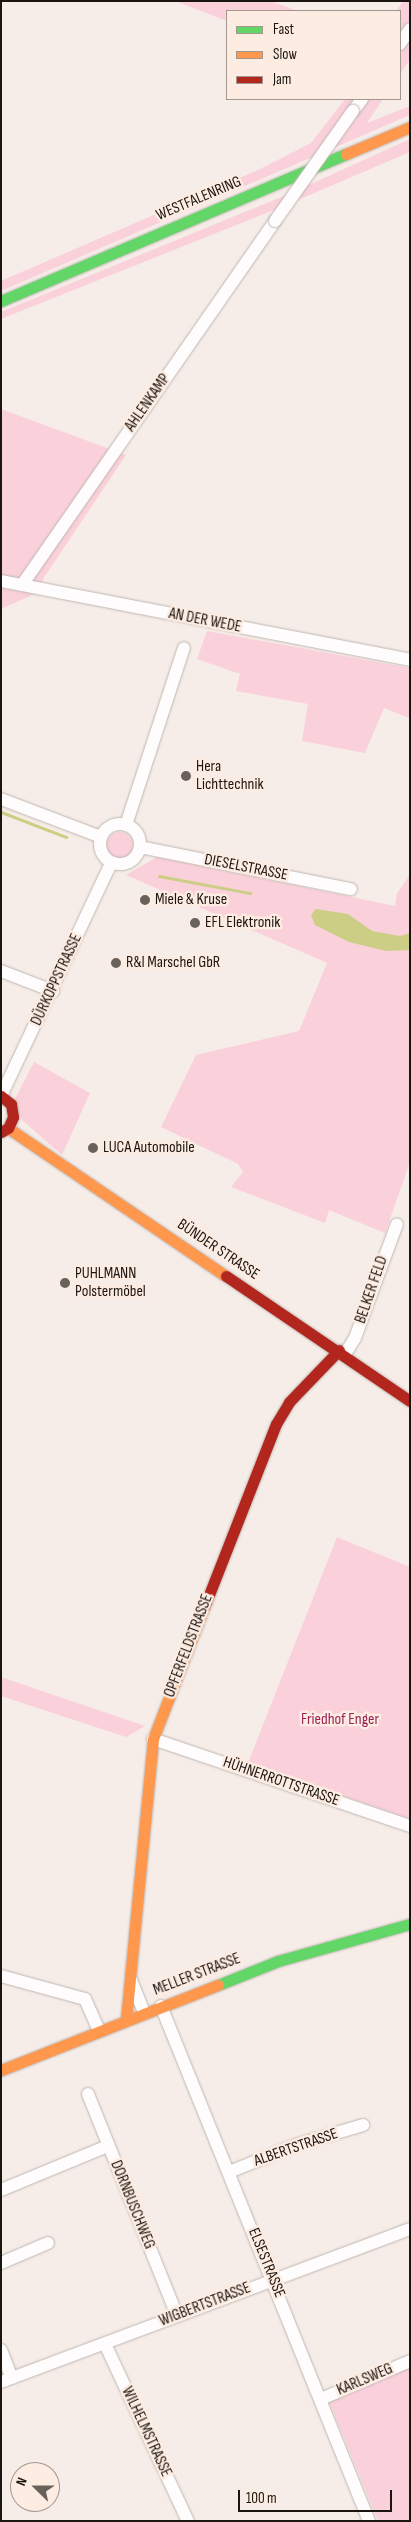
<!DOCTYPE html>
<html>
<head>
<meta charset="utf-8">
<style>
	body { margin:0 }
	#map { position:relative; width:411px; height:2522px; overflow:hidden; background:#f7ede8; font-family:"Sofia Sans Condensed",sans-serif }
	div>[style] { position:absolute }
	.green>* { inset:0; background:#fad0da }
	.round { border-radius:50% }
	.water>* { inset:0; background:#ccce85 }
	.stream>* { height:3px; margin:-1.5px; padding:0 1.5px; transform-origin:1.5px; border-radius:1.5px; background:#ccce85 }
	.roads { filter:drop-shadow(0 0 1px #beb6b2) drop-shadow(0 0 1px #beb6b2) }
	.street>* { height:12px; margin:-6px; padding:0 6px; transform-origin:6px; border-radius:6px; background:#fefcfc }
	.street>.ring { margin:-6px; padding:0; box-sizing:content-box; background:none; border:12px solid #fefcfc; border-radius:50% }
	.fast>* { height:11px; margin:-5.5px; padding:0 5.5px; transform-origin:5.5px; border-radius:5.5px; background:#63d668 }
	.slow>* { height:11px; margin:-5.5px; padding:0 5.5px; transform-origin:5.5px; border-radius:5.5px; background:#ff974d }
	.jam>* { height:11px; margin:-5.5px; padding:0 5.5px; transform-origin:5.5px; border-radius:5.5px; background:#b3261e }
	.bridges { filter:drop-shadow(0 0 1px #beb6b2) drop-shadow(0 0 1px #beb6b2) }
	.street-bridge>* { height:12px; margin:-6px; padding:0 6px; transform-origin:6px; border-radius:6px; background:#fefcfc }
	.dots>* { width:14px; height:14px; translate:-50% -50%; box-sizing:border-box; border:2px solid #fdece2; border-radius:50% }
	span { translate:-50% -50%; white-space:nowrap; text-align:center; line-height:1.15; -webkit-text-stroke:5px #fdece2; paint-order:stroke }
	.street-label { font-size:16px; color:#1b1510 }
	.poi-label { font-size:16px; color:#1b1510 }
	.left { translate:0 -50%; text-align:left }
	.park-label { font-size:16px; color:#972358 }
	.frame { position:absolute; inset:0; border:2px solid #1b1510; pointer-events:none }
	.legend { position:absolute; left:226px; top:10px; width:175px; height:90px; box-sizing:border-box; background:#fdece2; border:1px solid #a3968e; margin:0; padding:6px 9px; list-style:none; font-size:15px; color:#1b1510 }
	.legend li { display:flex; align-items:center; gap:10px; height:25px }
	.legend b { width:25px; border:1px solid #a3968e }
	.north { position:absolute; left:10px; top:2462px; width:50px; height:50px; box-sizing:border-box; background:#fdece2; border:1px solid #a3968e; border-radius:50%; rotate:292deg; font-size:14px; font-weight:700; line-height:20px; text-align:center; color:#1b1510 }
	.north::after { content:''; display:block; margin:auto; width:18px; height:22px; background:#68615c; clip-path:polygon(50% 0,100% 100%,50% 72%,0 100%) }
	.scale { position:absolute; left:238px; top:2490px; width:154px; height:22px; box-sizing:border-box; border:2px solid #1b1510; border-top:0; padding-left:6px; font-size:15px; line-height:18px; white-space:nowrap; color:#1b1510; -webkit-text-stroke:4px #fdece2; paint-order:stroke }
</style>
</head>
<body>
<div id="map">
	<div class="green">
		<i style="clip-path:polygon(175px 1px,270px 1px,298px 11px,227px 11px,227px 21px)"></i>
		<i style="clip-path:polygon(403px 1px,410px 1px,410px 60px,400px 74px,400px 11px,396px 11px)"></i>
		<i style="clip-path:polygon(345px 99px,383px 99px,367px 123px,410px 106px,410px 115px,1px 291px,1px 281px,260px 169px,311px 143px)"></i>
		<i style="clip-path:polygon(410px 139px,410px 152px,284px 206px,1px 319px,1px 312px,291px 193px)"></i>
		<i style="clip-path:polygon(1px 409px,126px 455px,43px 579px,39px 592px,1px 609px)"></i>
		<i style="clip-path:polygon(207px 631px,410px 668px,410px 716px,409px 718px,384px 708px,365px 753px,302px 741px,308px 704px,236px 691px,240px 674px,197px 659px)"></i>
		<i class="round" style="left:107px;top:832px;width:26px;height:26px"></i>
		<i style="clip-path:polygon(157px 857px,395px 906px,397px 893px,410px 875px,410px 1162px,385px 1233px,329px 1210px,325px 1223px,231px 1187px,243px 1172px,238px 1164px,161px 1127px,196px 1055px,299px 1031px,327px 963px,126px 875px)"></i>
		<i style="clip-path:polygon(34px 1062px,90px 1093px,62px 1155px,22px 1120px,15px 1099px)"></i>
		<i style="clip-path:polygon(337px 1537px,410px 1567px,410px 1819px,248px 1763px)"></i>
		<i style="clip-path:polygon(1px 1677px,145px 1726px,126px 1737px,1px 1696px)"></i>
		<i style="clip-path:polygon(410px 2367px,410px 2521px,378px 2521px,329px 2401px)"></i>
	</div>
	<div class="water">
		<i style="clip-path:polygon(316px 909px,348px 914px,372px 931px,400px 936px,410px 933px,410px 950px,386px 951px,349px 942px,315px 925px,311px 915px)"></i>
	</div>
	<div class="stream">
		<i style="left:1px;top:812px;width:70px;rotate:21deg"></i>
		<i style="left:159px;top:876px;width:93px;rotate:10.6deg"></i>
	</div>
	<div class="roads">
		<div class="street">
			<i style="left:400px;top:44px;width:18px;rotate:-56deg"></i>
			<i style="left:353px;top:111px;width:15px;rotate:-53deg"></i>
			<i style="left:1px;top:581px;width:417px;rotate:10.9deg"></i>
			<i style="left:22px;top:585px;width:443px;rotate:-55.2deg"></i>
			<i style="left:1px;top:799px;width:107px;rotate:20.8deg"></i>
			<i class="ring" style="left:100px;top:824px;width:28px;height:28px"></i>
			<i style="left:126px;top:825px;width:186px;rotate:-71.9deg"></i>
			<i style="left:140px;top:847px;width:215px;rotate:11.3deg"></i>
			<i style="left:1px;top:971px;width:56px;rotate:21deg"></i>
			<i style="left:1px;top:1096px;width:258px;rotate:-64.7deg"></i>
			<i style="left:345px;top:1354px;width:19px;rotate:-58deg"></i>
			<i style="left:355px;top:1338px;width:121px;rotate:-69.8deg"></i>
			<i style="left:153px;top:1739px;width:271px;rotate:18.7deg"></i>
			<i style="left:1px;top:1976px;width:87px;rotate:15.3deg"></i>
			<i style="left:85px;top:1999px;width:35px;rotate:66deg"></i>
			<i style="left:131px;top:1980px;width:35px;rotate:68deg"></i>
			<i style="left:161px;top:2006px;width:555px;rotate:68.01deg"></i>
			<i style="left:88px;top:2094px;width:238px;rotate:68.1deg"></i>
			<i style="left:229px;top:2172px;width:75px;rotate:-21.8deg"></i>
			<i style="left:299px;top:2144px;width:67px;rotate:-16.5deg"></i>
			<i style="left:1px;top:2190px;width:116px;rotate:-22.4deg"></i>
			<i style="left:1px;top:2263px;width:51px;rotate:-23.1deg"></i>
			<i style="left:105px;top:2344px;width:195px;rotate:64.9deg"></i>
			<i style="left:1px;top:2350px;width:30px;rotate:69deg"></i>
			<i style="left:1px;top:2382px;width:437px;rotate:-20.5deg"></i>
			<i style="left:321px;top:2399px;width:97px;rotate:-23.1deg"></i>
		</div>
		<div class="fast">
			<i style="left:1px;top:301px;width:375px;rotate:-23.1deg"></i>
			<i style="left:218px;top:1985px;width:65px;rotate:-21.8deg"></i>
			<i style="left:278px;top:1961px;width:137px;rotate:-15.7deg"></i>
		</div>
		<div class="slow">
			<i style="left:346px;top:154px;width:69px;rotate:-22.9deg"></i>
			<i style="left:8px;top:1128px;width:263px;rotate:34.2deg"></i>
			<i style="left:126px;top:2020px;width:282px;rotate:-84.5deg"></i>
			<i style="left:153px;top:1739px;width:144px;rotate:-68.8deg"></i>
			<i style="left:1px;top:2070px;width:233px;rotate:-21.4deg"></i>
		</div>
		<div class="jam">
			<i style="left:1px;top:1096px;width:13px;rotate:39deg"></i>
			<i style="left:11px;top:1104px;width:13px;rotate:81deg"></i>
			<i style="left:13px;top:1117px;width:12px;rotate:114deg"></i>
			<i style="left:8px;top:1128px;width:8px;rotate:150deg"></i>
			<i style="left:226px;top:1276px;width:222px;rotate:34.2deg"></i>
			<i style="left:205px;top:1605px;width:194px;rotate:-68.6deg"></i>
			<i style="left:276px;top:1424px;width:26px;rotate:-59deg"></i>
			<i style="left:289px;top:1402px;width:72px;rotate:-46.1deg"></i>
		</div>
	</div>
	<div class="bridges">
		<div class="street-bridge">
			<i style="left:275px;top:221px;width:135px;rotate:-54.7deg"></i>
		</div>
	</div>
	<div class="dots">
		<i style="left:186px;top:776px;background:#68615c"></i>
		<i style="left:145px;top:900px;background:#68615c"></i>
		<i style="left:195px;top:923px;background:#68615c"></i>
		<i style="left:116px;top:963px;background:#68615c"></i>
		<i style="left:93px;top:1148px;background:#68615c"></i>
		<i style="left:65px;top:1283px;background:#68615c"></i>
	</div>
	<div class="street-label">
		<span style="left:199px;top:199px;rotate:-23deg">WESTFALENRING</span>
		<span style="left:148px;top:403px;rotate:-55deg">AHLENKAMP</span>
		<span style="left:205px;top:621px;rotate:11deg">AN DER WEDE</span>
		<span style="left:246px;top:868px;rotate:11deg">DIESELSTRASSE</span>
		<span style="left:57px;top:980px;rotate:-65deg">DÜRKOPPSTRASSE</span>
		<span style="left:218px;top:1250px;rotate:34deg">BÜNDER STRASSE</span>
		<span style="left:372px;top:1290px;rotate:-71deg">BELKER FELD</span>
		<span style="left:189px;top:1646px;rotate:-69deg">OPFERFELDSTRASSE</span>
		<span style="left:281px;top:1782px;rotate:19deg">HÜHNERROTTSTRASSE</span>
		<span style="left:197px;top:1975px;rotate:-21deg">MELLER STRASSE</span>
		<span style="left:296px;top:2148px;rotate:-19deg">ALBERTSTRASSE</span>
		<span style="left:132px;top:2205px;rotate:68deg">DORNBUSCHWEG</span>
		<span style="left:266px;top:2263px;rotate:68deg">ELSESTRASSE</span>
		<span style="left:205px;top:2305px;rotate:-21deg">WIGBERTSTRASSE</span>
		<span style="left:365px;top:2380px;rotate:-23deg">KARLSWEG</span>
		<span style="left:146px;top:2432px;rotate:65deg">WILHELMSTRASSE</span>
	</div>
	<div class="poi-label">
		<span class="left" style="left:196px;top:776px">Hera<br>Lichttechnik</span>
		<span class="left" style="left:155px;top:900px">Miele &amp; Kruse</span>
		<span class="left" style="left:205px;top:923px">EFL Elektronik</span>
		<span class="left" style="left:126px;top:963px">R&amp;I Marschel GbR</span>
		<span class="left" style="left:103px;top:1148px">LUCA Automobile</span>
		<span class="left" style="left:75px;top:1283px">PUHLMANN<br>Polstermöbel</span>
	</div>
	<div class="park-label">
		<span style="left:340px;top:1720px">Friedhof Enger</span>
	</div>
	<div class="frame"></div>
	<ul class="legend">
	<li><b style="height:6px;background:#63d668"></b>Fast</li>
	<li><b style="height:6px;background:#ff974d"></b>Slow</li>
	<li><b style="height:6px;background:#b3261e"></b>Jam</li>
	</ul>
	<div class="north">N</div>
	<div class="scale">100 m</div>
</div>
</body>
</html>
